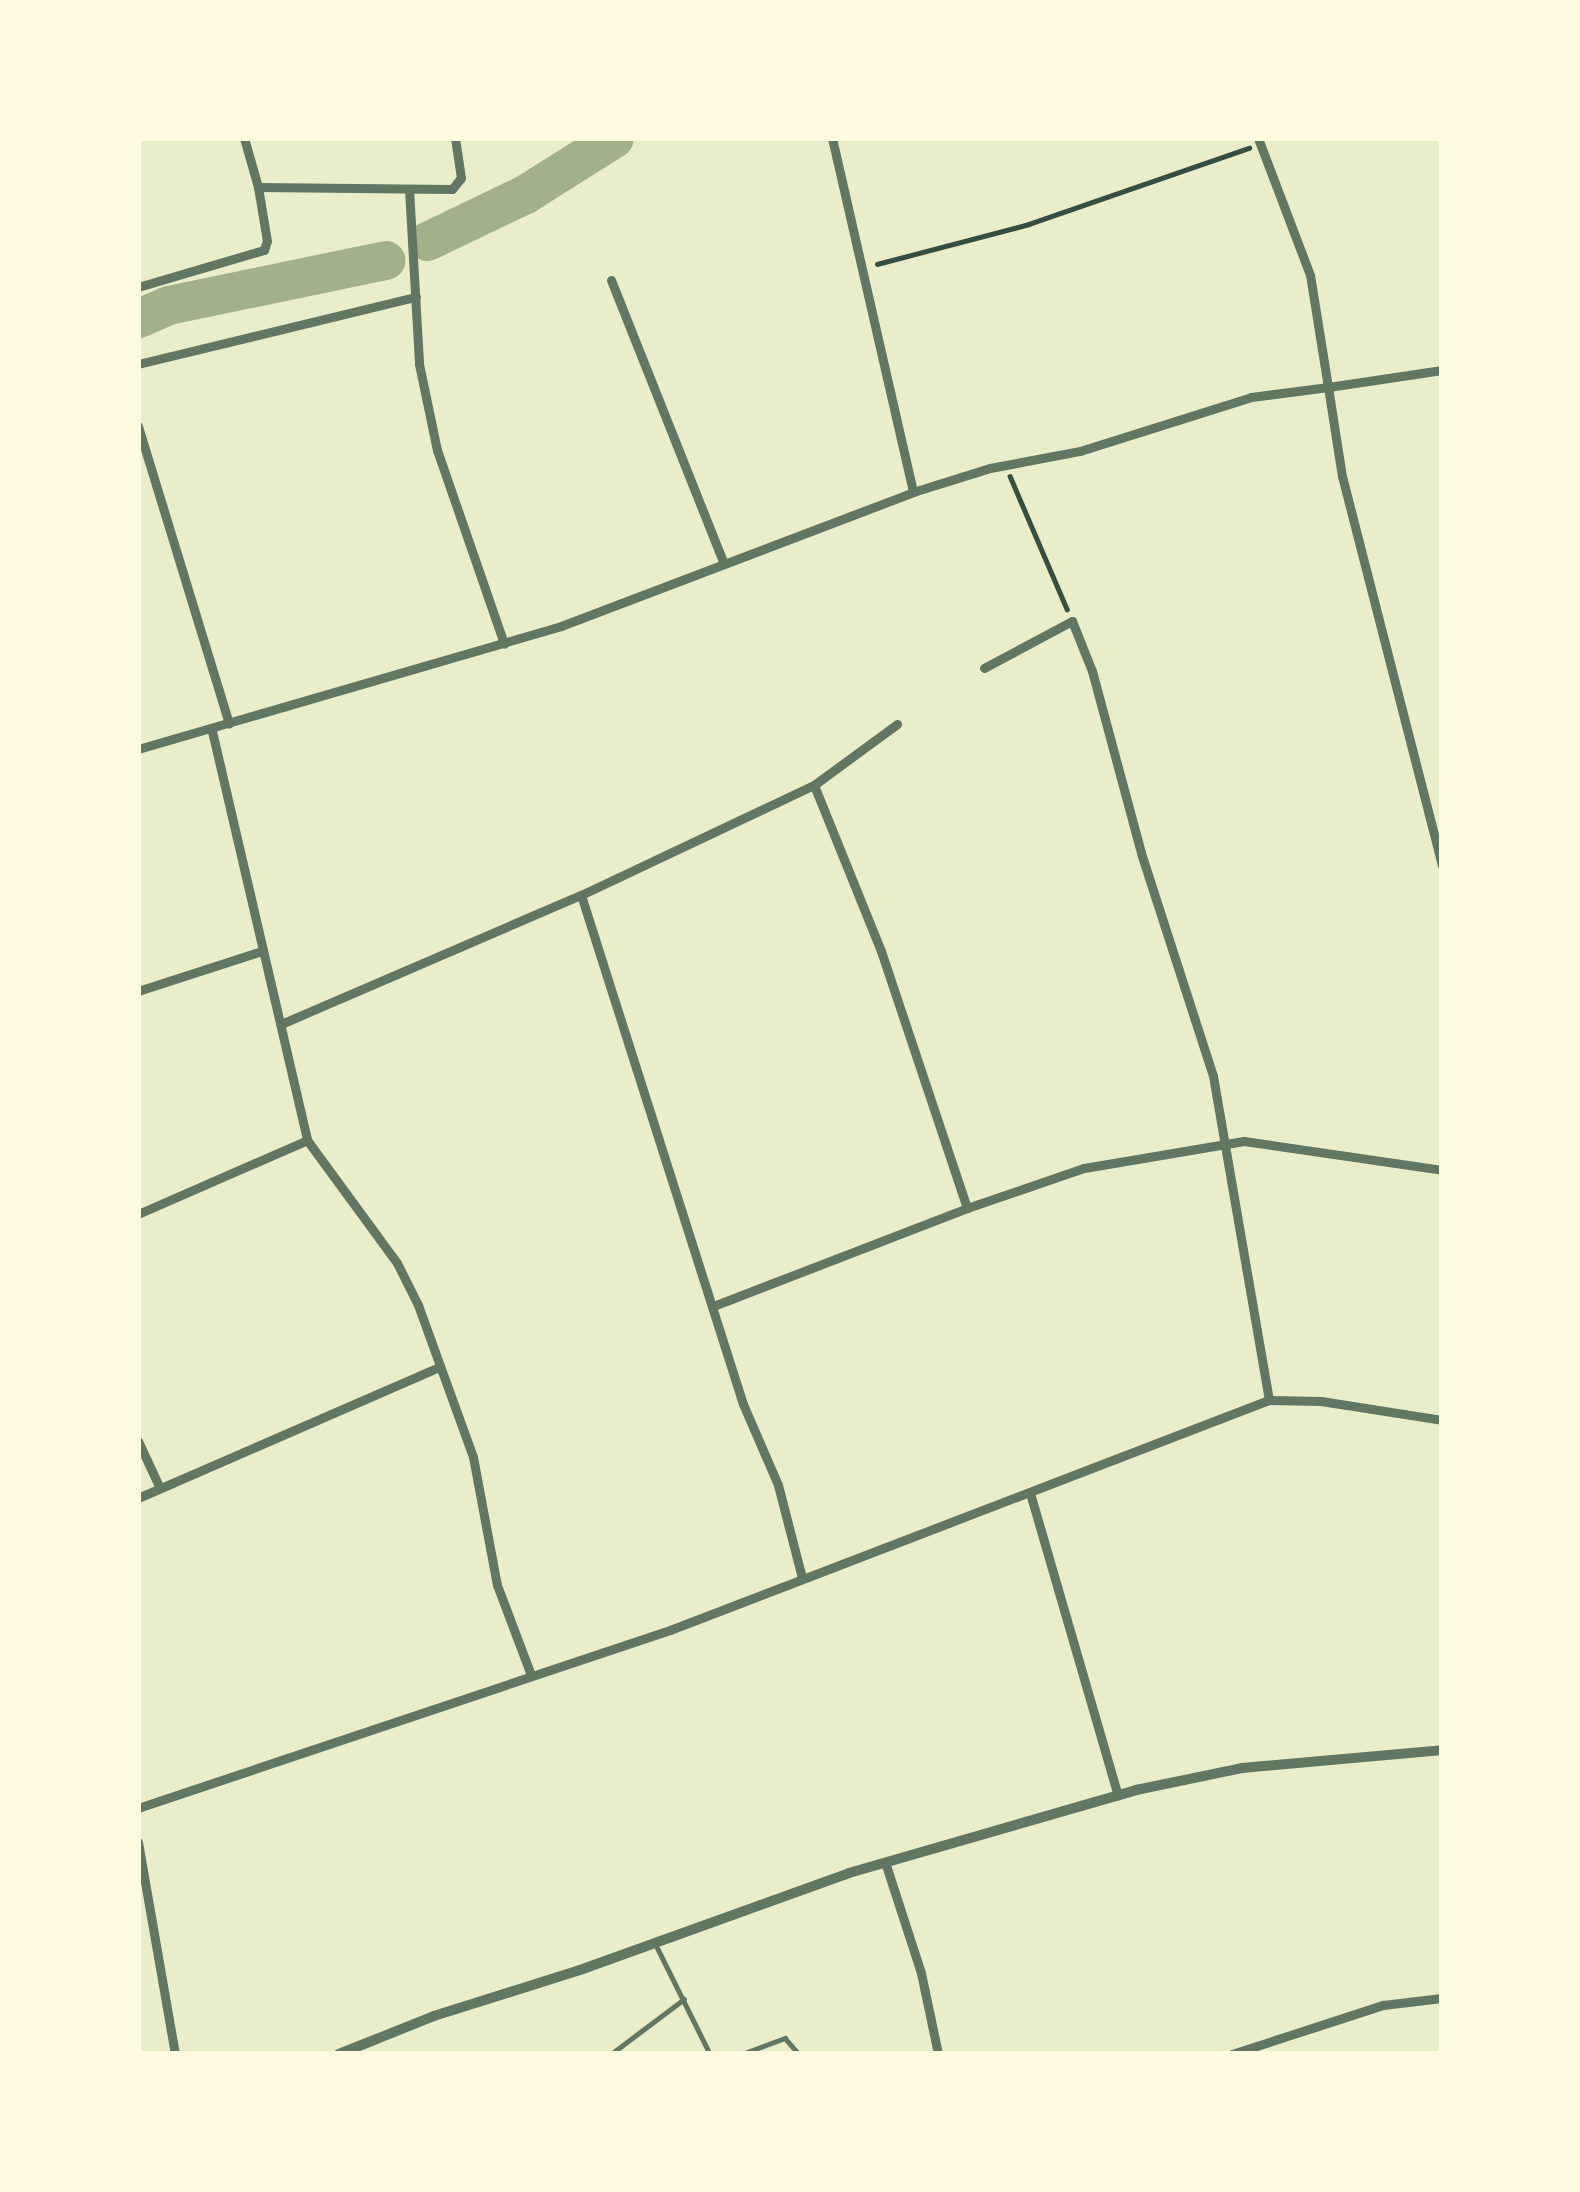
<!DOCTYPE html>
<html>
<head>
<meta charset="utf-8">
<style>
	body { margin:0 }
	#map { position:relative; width:1580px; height:2192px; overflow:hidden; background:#e9edc9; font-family:Signika,sans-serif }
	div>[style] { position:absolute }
	.river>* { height:39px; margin:-19.5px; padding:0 19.5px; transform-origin:19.5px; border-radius:19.5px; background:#a3b18a }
	.path>* { height:4.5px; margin:-2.25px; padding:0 2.25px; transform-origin:2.25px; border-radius:2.25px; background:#344e41 }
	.service>* { height:4.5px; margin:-2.25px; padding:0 2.25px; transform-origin:2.25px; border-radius:2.25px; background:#617663 }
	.minor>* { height:9px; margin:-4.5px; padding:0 4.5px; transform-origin:4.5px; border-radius:4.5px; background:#617663 }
	.tertiary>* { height:10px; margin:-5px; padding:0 5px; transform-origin:5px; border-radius:5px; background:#617663 }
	span { translate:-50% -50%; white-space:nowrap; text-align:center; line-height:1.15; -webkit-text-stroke:9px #fefae0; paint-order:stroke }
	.frame { position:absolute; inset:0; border:141px solid #fefae0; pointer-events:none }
</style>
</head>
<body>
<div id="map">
	<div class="river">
		<i style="left:427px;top:241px;width:109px;rotate:-25.6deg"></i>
		<i style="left:525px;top:194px;width:105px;rotate:-32.2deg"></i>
		<i style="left:138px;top:318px;width:33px;rotate:-23deg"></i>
		<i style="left:168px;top:305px;width:222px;rotate:-11.7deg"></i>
	</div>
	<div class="path">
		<i style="left:877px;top:264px;width:157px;rotate:-14.7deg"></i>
		<i style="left:1029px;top:224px;width:233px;rotate:-19.1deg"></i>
		<i style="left:1010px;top:476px;width:145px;rotate:66.8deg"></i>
	</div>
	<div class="service">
		<i style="left:657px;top:1947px;width:119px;rotate:63.6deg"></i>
		<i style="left:611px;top:2054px;width:91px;rotate:-37deg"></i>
		<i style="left:742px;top:2054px;width:46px;rotate:-20.4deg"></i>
		<i style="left:785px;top:2038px;width:21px;rotate:49deg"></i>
	</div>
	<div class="minor">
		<i style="left:832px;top:138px;width:363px;rotate:77.1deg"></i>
		<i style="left:258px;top:187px;width:194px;rotate:0.6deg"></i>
		<i style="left:452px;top:189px;width:14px;rotate:-51deg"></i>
		<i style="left:461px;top:178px;width:40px;rotate:-98.5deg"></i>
		<i style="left:409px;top:189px;width:175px;rotate:86.7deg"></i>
		<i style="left:419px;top:364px;width:88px;rotate:78.2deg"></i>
		<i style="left:437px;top:450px;width:205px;rotate:70.9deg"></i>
		<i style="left:611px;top:280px;width:303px;rotate:68.3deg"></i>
		<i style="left:138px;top:287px;width:131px;rotate:-16.4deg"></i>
		<i style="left:264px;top:250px;width:9px;rotate:-72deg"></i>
		<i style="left:267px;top:241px;width:55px;rotate:-99.5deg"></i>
		<i style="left:258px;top:187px;width:51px;rotate:-105.9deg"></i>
		<i style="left:138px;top:364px;width:286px;rotate:-13.6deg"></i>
		<i style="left:1442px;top:370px;width:115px;rotate:171.5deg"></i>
		<i style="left:1328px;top:387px;width:90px;rotate:81.1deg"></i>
		<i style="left:1342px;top:476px;width:402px;rotate:75.6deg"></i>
		<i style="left:138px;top:426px;width:311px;rotate:73deg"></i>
		<i style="left:984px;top:668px;width:100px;rotate:-28.1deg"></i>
		<i style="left:1072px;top:621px;width:54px;rotate:68.2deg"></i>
		<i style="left:1092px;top:671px;width:188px;rotate:74.9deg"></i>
		<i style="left:1141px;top:853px;width:234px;rotate:72.1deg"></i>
		<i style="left:1213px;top:1076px;width:329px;rotate:80.2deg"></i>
		<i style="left:212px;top:731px;width:420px;rotate:76.9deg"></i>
		<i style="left:307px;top:1140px;width:152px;rotate:53.8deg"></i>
		<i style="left:397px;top:1263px;width:47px;rotate:63.4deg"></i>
		<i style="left:418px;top:1305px;width:162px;rotate:70.1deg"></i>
		<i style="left:473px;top:1457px;width:130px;rotate:79.4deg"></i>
		<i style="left:497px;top:1585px;width:96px;rotate:69.3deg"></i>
		<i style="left:138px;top:749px;width:441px;rotate:-16.2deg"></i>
		<i style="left:561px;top:626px;width:377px;rotate:-20.8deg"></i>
		<i style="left:913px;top:492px;width:81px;rotate:-17.3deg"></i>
		<i style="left:990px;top:468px;width:92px;rotate:-10.7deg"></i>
		<i style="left:1080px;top:451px;width:179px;rotate:-17.5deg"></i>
		<i style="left:1251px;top:397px;width:78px;rotate:-7.4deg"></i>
		<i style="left:1328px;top:387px;width:113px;rotate:-99.1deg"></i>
		<i style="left:1310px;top:275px;width:147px;rotate:-110.8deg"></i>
		<i style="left:581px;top:895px;width:534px;rotate:72.35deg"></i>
		<i style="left:743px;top:1404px;width:88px;rotate:66.6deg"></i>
		<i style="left:778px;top:1485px;width:96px;rotate:75.5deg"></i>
		<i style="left:138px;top:991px;width:130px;rotate:-17.9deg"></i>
		<i style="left:281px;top:1024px;width:327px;rotate:-23.3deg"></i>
		<i style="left:581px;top:895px;width:258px;rotate:-25.3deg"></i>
		<i style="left:814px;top:785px;width:103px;rotate:-36.3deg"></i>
		<i style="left:967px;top:1208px;width:124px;rotate:-18.9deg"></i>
		<i style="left:1084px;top:1168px;width:162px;rotate:-9.6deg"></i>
		<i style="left:1244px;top:1141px;width:200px;rotate:8.3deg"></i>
		<i style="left:138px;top:1214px;width:184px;rotate:-23.6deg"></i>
		<i style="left:716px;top:1305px;width:269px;rotate:-21.1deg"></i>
		<i style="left:967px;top:1208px;width:271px;rotate:-108.5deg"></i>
		<i style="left:881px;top:951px;width:179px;rotate:-112deg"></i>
		<i style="left:138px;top:1441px;width:50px;rotate:65deg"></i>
		<i style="left:1030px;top:1493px;width:315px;rotate:73.8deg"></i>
		<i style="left:138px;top:1498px;width:328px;rotate:-23.5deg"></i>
		<i style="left:138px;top:1808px;width:561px;rotate:-18.5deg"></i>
		<i style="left:670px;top:1630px;width:642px;rotate:-21.01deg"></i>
		<i style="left:1269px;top:1400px;width:52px;rotate:1.1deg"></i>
		<i style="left:1321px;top:1401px;width:122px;rotate:8.9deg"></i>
		<i style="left:138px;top:1842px;width:215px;rotate:80.1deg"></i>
		<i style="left:885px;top:1862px;width:117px;rotate:72deg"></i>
		<i style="left:921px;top:1973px;width:83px;rotate:78.1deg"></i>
		<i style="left:1232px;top:2054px;width:159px;rotate:-18deg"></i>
		<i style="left:1383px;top:2005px;width:59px;rotate:-6.8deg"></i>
	</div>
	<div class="tertiary">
		<i style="left:339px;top:2054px;width:102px;rotate:-21.8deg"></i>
		<i style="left:434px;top:2016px;width:153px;rotate:-17.5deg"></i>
		<i style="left:580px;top:1970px;width:286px;rotate:-19.8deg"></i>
		<i style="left:849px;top:1873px;width:299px;rotate:-16.1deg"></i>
		<i style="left:1136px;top:1790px;width:108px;rotate:-11.7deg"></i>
		<i style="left:1242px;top:1768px;width:201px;rotate:-5.1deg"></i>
	</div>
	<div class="frame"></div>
</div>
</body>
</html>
